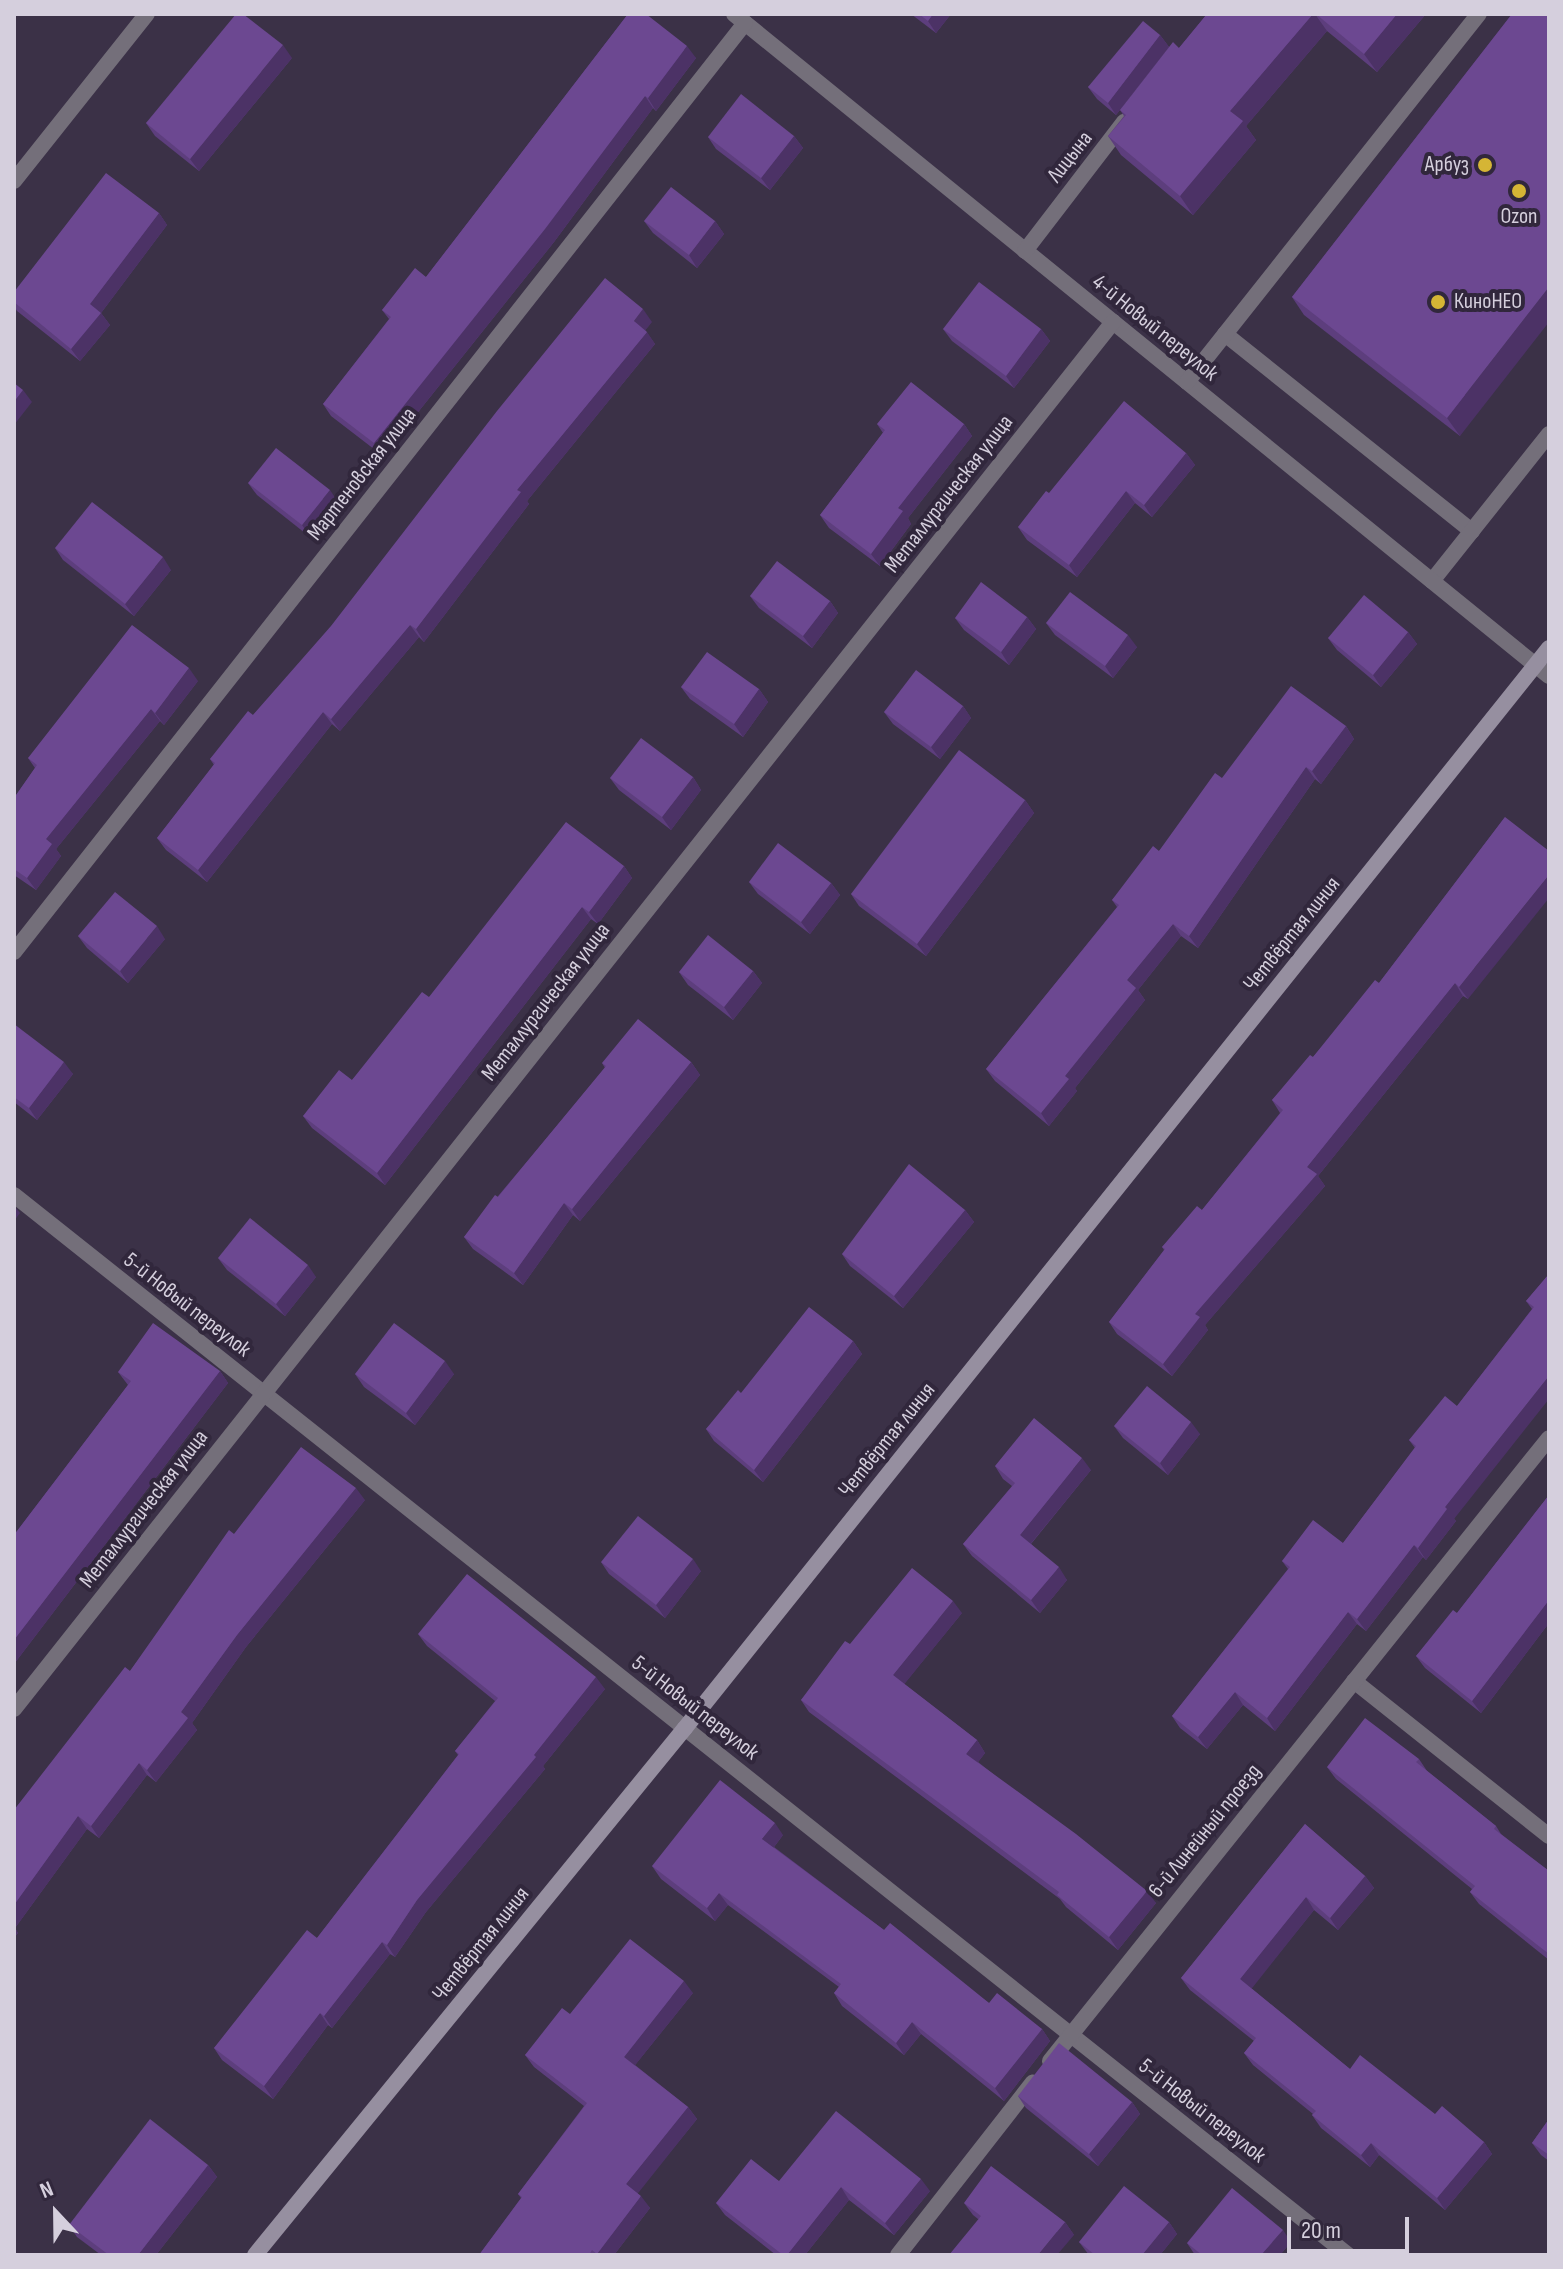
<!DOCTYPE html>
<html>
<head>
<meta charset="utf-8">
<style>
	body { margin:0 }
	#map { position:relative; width:1563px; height:2269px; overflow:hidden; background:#3b3147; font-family:"Sofia Sans Condensed",sans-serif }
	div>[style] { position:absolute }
	.lane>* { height:16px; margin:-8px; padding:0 8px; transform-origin:8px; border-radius:8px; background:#746f7a }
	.street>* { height:16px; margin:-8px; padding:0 8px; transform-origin:8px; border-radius:8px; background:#746f7a }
	.secondary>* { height:16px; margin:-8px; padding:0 8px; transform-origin:8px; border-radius:8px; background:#968fa0 }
	.wall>* { inset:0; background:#5d3e7d }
	.shaded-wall>* { inset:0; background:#4c3266 }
	.building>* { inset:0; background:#6c4891 }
	.dots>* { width:22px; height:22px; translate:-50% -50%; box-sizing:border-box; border:4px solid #31273c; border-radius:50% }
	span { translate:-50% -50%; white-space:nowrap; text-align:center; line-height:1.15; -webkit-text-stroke:8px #31273c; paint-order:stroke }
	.street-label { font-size:22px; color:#d5cfdd }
	.poi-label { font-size:22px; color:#d5cfdd }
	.right { translate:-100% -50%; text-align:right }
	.left { translate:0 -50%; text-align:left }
	.frame { position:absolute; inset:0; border:16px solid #d5cfdd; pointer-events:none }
	.north { position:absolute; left:16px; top:2173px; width:80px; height:80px; -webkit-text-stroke:6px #31273c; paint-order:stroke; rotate:338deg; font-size:22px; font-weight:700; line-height:32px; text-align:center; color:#d5cfdd }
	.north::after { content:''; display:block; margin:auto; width:28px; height:36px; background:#d5cfdd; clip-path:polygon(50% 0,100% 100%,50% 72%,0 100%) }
	.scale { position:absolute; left:1287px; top:2217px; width:122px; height:36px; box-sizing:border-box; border:4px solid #d5cfdd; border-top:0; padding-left:10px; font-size:24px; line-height:28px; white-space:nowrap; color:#d5cfdd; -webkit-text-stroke:6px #31273c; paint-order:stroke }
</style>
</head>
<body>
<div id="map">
	<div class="lane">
		<i style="left:1225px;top:334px;width:316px;rotate:38.6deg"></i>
		<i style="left:1432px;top:581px;width:188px;rotate:-51.5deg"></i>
	</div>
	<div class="street">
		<i style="left:734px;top:14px;width:1050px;rotate:39.09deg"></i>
		<i style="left:14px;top:181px;width:213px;rotate:-51.5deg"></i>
		<i style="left:1025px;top:251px;width:163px;rotate:-52.5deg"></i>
		<i style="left:1187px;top:382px;width:470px;rotate:-51.6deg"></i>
		<i style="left:14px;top:952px;width:1182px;rotate:-51.8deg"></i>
		<i style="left:14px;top:1195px;width:1704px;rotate:38.47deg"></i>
		<i style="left:1354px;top:1681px;width:249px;rotate:38.5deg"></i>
		<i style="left:14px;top:1709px;width:1770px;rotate:-51.61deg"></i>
		<i style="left:1050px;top:2061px;width:798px;rotate:-51.31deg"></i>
		<i style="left:898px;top:2255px;width:219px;rotate:-52deg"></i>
	</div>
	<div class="secondary">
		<i style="left:255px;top:2255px;width:680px;rotate:-50.79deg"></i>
		<i style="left:685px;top:1728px;width:1383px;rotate:-51.34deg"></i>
	</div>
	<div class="wall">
		<i style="clip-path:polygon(628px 14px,696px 58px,656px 111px,653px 108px,554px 242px,383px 456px,331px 416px,323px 404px,389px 319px,382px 310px,426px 277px)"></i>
		<i style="clip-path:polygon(911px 14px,951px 14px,936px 33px)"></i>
		<i style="clip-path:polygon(1207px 14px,1426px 14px,1377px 72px,1327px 31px,1246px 126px,1256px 140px,1193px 215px,1121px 155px,1108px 136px,1124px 116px,1120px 110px,1179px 48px)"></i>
		<i style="clip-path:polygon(1512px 14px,1460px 436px,1304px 315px,1292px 297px)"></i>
		<i style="clip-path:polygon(1160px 35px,1169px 47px,1116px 115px,1097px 99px,1088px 87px)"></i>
		<i style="clip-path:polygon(292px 58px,199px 171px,155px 136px,146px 123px)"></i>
		<i style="clip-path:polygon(794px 136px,803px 148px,770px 190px,716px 149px,708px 137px)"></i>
		<i style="clip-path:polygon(159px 213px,167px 225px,101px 313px,110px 325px,80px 361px,17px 311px,14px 306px,14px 292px)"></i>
		<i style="clip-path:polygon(644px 221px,715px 221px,724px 234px,697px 268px,653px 233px)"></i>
		<i style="clip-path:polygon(652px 322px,645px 330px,655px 344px,527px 501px,529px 504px,424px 642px,419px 637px,340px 731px,332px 724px,207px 882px,166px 850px,157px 838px,214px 765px,210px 759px,253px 715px)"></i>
		<i style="clip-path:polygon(943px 329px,1041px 329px,1050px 341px,1014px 388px,952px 341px)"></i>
		<i style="clip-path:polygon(877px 424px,964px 424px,972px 436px,908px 518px,911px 524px,880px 566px,829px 528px,820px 515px,883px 433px)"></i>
		<i style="clip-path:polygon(1186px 453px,1195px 465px,1152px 517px,1135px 503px,1077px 577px,1027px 540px,1018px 527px)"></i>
		<i style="clip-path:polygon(248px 483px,338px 502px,310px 537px,257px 495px)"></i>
		<i style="clip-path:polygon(55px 548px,171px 570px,134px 616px,63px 560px)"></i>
		<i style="clip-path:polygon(750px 596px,830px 601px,838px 613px,812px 648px,759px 608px)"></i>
		<i style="clip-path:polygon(1027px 617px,1036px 629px,1009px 665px,964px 630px,955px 618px)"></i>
		<i style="clip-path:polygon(1046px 623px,1137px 647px,1113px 678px,1055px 635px)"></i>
		<i style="clip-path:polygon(1408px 632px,1417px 644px,1381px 687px,1337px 650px,1328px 638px)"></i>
		<i style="clip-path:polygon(198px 681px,164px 725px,160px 721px,56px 849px,61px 856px,36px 890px,14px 875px,14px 798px,35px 768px,28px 758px)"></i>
		<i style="clip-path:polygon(681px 687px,759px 689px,768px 702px,743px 737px,690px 699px)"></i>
		<i style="clip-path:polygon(963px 706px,971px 718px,940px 759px,893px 724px,884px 712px)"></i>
		<i style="clip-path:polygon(1346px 726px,1354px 739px,1321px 784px,1315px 779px,1198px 948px,1181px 936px,1138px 990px,1145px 1000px,1075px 1088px,1077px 1091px,1049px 1126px,995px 1081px,986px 1069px,1117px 907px,1112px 900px,1159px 851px,1222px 778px)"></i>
		<i style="clip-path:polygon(693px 777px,701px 790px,671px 830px,619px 790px,610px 778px)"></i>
		<i style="clip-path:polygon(1025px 800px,1034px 813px,926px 956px,859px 906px,851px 894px)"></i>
		<i style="clip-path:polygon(1505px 817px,1468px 999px,1463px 996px,1318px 1176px,1325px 1186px,1205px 1325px,1208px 1330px,1172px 1376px,1117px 1334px,1109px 1322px,1164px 1250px,1162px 1247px,1202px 1210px,1280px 1113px,1272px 1100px,1313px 1057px,1379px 983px)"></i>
		<i style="clip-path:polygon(624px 866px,632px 878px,598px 924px,591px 919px,385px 1185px,312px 1128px,303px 1116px,352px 1080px,429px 997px)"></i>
		<i style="clip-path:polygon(749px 882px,831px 883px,840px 895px,810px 934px,758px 894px)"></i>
		<i style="clip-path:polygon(78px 936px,165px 939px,128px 983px,87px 948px)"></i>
		<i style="clip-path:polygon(753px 971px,762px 983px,733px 1020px,688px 985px,679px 972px)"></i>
		<i style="clip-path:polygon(14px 1024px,73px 1074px,37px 1120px,14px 1102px)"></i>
		<i style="clip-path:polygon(691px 1062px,700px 1075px,580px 1221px,573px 1215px,523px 1285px,473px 1249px,464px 1237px,605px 1068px,602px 1063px)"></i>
		<i style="clip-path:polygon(965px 1210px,974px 1222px,903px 1308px,850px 1266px,842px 1254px)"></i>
		<i style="clip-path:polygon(218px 1258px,316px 1277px,285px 1316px,227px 1270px)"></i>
		<i style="clip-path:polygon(1549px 1274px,1454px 1519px,1456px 1521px,1426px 1560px,1423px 1557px,1366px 1631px,1357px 1624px,1275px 1731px,1243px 1705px,1207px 1749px,1180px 1728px,1172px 1716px,1288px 1569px,1282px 1561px,1343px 1543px,1415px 1448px,1409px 1440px,1457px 1406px,1532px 1309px,1526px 1301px)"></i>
		<i style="clip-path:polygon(853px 1341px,862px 1354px,763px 1482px,714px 1441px,706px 1429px,741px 1393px)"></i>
		<i style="clip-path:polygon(220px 1371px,228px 1383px,14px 1664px,14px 1535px,128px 1385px,118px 1372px)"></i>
		<i style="clip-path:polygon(355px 1374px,454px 1374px,415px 1425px,364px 1387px)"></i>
		<i style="clip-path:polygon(1114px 1426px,1200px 1434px,1168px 1475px,1123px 1438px)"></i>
		<i style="clip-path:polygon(995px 1466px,1091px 1470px,1031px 1544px,1067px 1580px,1040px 1613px,972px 1556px,963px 1544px,1012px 1486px,1003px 1479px)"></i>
		<i style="clip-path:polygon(1549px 1495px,1549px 1623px,1481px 1713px,1425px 1668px,1416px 1656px,1457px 1613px)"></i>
		<i style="clip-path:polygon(365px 1500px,246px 1647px,192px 1723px,197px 1730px,156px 1782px,147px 1775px,99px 1838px,87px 1829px,15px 1928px,18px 1933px,14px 1938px,14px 1810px,130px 1671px,234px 1534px)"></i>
		<i style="clip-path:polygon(601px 1562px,701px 1571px,665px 1618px,609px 1574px)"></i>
		<i style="clip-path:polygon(962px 1613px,904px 1684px,977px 1740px,985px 1753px,978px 1762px,1156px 1903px,1118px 1950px,1066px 1907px,1060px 1899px,809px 1712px,801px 1700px,850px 1644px)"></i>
		<i style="clip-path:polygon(418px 1634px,605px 1689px,543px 1766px,545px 1769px,426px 1912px,395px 1957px,390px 1954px,332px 2028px,328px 2025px,273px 2099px,222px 2060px,214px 2048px,317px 1938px,458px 1755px,455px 1751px,495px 1701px,427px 1646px)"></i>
		<i style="clip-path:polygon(1419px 1759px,1427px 1771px,1496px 1826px,1501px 1834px,1549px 1871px,1549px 1960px,1479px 1904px,1470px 1892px,1472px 1889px,1336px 1779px,1327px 1767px)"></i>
		<i style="clip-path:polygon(1305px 1824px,1365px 1876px,1374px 1888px,1338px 1930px,1314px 1910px,1251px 1988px,1350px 2069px,1484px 2142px,1492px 2154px,1445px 2210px,1379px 2155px,1370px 2167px,1321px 2128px,1312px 2115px,1313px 2114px,1253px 2065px,1244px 2053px,1254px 2041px,1190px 1990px,1181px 1978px)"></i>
		<i style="clip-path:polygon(783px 1835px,774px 1847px,884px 1930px,989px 2003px,1042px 2029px,1050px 2041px,1004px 2101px,921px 2034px,904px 2055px,842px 2006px,834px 1993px,839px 1987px,728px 1905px,715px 1921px,661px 1879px,652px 1866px)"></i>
		<i style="clip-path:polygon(693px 1993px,635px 2065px,688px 2107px,697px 2119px,637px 2193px,650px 2208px,614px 2255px,479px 2255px,521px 2198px,518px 2194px,584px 2106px,534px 2067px,525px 2055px,570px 2014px)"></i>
		<i style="clip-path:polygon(1018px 2096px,1132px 2102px,1140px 2114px,1098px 2166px,1026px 2108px)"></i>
		<i style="clip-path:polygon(1549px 2119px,1549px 2161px,1541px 2155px,1532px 2143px)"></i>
		<i style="clip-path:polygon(208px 2165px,217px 2177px,156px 2255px,101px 2255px,77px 2237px,69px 2225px)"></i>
		<i style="clip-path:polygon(779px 2181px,930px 2191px,894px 2235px,849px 2200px,805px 2255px,776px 2255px,725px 2215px,716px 2203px)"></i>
		<i style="clip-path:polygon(964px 2203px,1065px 2222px,1074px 2235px,978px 2219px,973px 2215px)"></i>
		<i style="clip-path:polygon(1169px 2222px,1177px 2234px,1160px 2255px,1089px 2255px,1079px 2242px)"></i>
		<i style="clip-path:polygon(1291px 2242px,1280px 2255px,1195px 2255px,1187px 2243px)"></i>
	</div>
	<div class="shaded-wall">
		<i style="clip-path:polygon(933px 14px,951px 14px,936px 33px,928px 21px)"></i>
		<i style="clip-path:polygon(1313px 14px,1315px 14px,1327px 31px,1246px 126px,1256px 140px,1193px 215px,1180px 196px,1230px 111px)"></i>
		<i style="clip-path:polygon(1397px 14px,1426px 14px,1377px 72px,1364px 54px)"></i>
		<i style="clip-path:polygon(1160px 35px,1169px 47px,1116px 115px,1108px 103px)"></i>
		<i style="clip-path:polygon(283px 45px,292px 58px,199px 171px,190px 159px)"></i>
		<i style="clip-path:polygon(687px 46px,696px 58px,656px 111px,648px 98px)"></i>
		<i style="clip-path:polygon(645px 96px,653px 108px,554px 242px,383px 456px,374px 443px)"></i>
		<i style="clip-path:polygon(794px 136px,803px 148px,770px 190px,761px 178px)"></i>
		<i style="clip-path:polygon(159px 213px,167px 225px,101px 313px,110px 325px,80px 361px,71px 349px,90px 304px)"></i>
		<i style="clip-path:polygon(715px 221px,724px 234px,697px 268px,689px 255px)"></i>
		<i style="clip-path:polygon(1549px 287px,1549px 322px,1460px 436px,1447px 418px)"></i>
		<i style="clip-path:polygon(643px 309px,652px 322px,643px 333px,634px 321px)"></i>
		<i style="clip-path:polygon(1041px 329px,1050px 341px,1014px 388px,1006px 376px)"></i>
		<i style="clip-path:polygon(647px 332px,655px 344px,527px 501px,529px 504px,424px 642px,416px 629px,517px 490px)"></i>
		<i style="clip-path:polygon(23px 390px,32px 402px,14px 425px,14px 402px)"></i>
		<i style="clip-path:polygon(964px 424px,972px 436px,908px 518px,911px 524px,880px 566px,871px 554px,898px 508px)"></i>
		<i style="clip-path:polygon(1186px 453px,1195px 465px,1152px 517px,1144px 505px)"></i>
		<i style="clip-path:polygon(330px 490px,338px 502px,310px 537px,302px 525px)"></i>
		<i style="clip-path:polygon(1126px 491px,1135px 503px,1077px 577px,1069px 565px)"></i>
		<i style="clip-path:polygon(163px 557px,171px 570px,134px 616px,125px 604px)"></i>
		<i style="clip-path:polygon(830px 601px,838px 613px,812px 648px,803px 636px)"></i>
		<i style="clip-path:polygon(1027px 617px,1036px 629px,1009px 665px,1001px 652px)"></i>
		<i style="clip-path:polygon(410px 625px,419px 637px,340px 731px,331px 719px)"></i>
		<i style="clip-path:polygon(1408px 632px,1417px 644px,1381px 687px,1373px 675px)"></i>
		<i style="clip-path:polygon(1128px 635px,1137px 647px,1113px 678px,1105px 666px)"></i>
		<i style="clip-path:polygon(189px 668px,198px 681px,164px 725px,155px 713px)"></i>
		<i style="clip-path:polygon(759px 689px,768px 702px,743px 737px,734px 724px)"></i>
		<i style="clip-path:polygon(963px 706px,971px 718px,940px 759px,931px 747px)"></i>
		<i style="clip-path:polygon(151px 709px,160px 721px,56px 849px,61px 856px,36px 890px,27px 878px,46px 839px)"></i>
		<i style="clip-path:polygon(323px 712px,332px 724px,207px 882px,198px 870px)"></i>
		<i style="clip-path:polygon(1346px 726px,1354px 739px,1321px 784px,1312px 771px)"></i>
		<i style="clip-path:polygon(1306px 767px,1315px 779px,1198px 948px,1189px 936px)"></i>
		<i style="clip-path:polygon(693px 777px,701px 790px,671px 830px,662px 817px)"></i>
		<i style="clip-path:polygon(1025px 800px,1034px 813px,926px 956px,917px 944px)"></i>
		<i style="clip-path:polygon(624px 866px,632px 878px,598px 924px,589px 912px)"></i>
		<i style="clip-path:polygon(1549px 875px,1549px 898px,1468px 999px,1459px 987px)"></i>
		<i style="clip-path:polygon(831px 883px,840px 895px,810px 934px,801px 922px)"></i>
		<i style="clip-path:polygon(582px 907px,591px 919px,385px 1185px,377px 1173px)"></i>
		<i style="clip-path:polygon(1173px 924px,1181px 936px,1138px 990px,1145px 1000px,1075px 1088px,1077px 1091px,1049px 1126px,1041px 1113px,1127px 980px)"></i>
		<i style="clip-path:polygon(157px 926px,165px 939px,128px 983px,120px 971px)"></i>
		<i style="clip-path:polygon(753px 971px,762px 983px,733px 1020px,724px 1007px)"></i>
		<i style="clip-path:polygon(1455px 983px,1463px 996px,1318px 1176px,1325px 1186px,1205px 1325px,1208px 1330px,1172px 1376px,1163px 1364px,1195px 1314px,1307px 1167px)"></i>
		<i style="clip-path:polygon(64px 1062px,73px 1074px,37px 1120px,29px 1108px)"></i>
		<i style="clip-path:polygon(691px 1062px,700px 1075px,580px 1221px,572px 1209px)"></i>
		<i style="clip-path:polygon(564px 1203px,573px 1215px,523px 1285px,514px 1273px)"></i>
		<i style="clip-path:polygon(14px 1206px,20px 1213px,14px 1221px)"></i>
		<i style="clip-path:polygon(965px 1210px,974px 1222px,903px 1308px,894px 1296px)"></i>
		<i style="clip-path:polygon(308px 1265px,316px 1277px,285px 1316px,276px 1304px)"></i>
		<i style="clip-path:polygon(853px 1341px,862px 1354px,763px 1482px,754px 1470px)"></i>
		<i style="clip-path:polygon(445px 1361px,454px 1374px,415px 1425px,406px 1413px)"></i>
		<i style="clip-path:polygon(220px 1371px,228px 1383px,14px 1664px,14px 1640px)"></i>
		<i style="clip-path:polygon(1549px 1376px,1549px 1399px,1454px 1519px,1456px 1521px,1426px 1560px,1418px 1548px,1445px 1507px)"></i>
		<i style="clip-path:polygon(1191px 1422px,1200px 1434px,1168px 1475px,1160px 1463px)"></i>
		<i style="clip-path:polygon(1082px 1458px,1091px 1470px,1028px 1547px,1020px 1535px)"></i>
		<i style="clip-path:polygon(356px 1488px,365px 1500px,246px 1647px,192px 1723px,197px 1730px,156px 1782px,147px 1770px,181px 1712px,237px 1635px)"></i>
		<i style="clip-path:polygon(1414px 1545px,1423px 1557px,1366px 1631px,1357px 1619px)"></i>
		<i style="clip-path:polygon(693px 1559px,701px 1571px,665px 1618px,656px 1605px)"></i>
		<i style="clip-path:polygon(1059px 1567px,1067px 1580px,1040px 1613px,1031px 1600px)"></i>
		<i style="clip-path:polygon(1549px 1600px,1549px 1623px,1481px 1713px,1472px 1701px)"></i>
		<i style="clip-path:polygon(953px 1601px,962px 1613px,902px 1687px,893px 1675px)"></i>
		<i style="clip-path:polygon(1348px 1612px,1357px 1624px,1275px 1731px,1267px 1718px)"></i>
		<i style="clip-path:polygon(596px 1677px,605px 1689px,543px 1766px,545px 1769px,426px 1912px,395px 1957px,387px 1945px,417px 1900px)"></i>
		<i style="clip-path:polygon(1235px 1692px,1243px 1705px,1207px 1749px,1198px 1737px)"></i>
		<i style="clip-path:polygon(977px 1740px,985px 1753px,975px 1766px,966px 1754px)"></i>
		<i style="clip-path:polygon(139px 1763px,147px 1775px,99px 1838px,91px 1826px)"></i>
		<i style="clip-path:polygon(78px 1816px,87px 1829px,15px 1928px,18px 1933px,14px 1938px,14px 1905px)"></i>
		<i style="clip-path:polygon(775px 1823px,783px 1835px,771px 1851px,762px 1839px)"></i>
		<i style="clip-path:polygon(1365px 1876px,1374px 1888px,1338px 1930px,1330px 1918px)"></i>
		<i style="clip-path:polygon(1147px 1891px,1156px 1903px,1118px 1950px,1109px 1937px)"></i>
		<i style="clip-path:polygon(719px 1893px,728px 1905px,715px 1921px,707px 1908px)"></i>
		<i style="clip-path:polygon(1306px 1897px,1314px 1910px,1249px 1992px,1240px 1979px)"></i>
		<i style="clip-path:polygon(382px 1942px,390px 1954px,332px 2028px,324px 2016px)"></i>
		<i style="clip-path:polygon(684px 1981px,693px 1993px,632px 2069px,624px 2057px)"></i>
		<i style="clip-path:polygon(320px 2013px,328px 2025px,273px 2099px,264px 2086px)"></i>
		<i style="clip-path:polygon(912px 2022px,921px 2034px,904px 2055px,896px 2043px)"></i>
		<i style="clip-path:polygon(1042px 2029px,1050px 2041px,1004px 2101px,995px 2088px)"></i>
		<i style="clip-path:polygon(1132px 2102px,1140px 2114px,1098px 2166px,1089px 2154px)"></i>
		<i style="clip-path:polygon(688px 2107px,697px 2119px,635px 2197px,626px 2184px)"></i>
		<i style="clip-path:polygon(1484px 2142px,1492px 2154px,1445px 2210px,1437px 2198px)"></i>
		<i style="clip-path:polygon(1371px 2143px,1379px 2155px,1370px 2167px,1361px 2155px)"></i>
		<i style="clip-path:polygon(208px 2165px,217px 2177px,156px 2255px,138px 2255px)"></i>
		<i style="clip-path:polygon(921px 2179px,930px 2191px,894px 2235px,885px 2223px)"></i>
		<i style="clip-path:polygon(841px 2187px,849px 2200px,805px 2255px,787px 2255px)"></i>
		<i style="clip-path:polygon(641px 2196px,650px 2208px,614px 2255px,598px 2255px,597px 2254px)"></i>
		<i style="clip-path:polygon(1065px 2222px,1074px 2235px,1057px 2255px,1038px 2255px)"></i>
		<i style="clip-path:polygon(1169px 2222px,1177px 2234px,1160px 2255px,1142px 2255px)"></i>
		<i style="clip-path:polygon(1283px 2230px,1291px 2242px,1280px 2255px,1261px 2255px)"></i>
	</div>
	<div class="building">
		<i style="clip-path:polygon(236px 14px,243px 14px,283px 45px,190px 159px,146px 123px)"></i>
		<i style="clip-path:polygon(628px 14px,646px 14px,687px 46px,648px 98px,645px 96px,545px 229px,374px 443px,323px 404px,391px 317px,382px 310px,415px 268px,426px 277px)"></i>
		<i style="clip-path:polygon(919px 14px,933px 14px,928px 21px)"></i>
		<i style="clip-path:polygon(1207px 14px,1313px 14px,1230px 111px,1243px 121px,1180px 196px,1108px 136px,1126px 115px,1120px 110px,1173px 42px,1179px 48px)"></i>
		<i style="clip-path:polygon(1316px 14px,1397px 14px,1364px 54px)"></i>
		<i style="clip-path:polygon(1512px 14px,1549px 14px,1549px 287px,1447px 418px,1292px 297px)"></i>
		<i style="clip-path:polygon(1143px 21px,1160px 35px,1108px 103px,1088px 87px)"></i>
		<i style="clip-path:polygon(741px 94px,794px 136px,761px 178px,708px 137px)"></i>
		<i style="clip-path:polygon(106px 173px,159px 213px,90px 304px,101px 313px,71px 349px,14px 302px,14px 292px)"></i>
		<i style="clip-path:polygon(671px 187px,715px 221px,689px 255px,644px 221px)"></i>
		<i style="clip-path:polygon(605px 278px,643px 309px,634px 321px,647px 332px,517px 490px,521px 492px,416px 629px,410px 625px,331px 719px,323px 712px,198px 870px,157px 838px,215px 763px,210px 759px,248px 711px,253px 715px,331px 626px,497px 411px)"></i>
		<i style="clip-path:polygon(979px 282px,1041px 329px,1006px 376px,943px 329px)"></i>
		<i style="clip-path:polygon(911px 382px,964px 424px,898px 508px,903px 511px,871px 554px,820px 515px,885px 430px,877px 424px)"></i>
		<i style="clip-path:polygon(14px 383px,23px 390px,14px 402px)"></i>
		<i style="clip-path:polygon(1124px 401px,1186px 453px,1144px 505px,1126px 491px,1069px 565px,1018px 527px,1046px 491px,1049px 493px)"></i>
		<i style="clip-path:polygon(276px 448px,330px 490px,302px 525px,248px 483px)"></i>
		<i style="clip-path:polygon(92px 502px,163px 557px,125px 604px,55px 548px)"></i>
		<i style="clip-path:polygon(777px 561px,830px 601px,803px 636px,750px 596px)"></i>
		<i style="clip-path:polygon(981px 582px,1027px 617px,1001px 652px,955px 618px)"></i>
		<i style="clip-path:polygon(1070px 592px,1128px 635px,1105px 666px,1046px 623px)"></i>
		<i style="clip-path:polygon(1364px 595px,1408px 632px,1373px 675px,1328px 638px)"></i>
		<i style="clip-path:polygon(132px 625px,189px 668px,155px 713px,151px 709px,46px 839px,52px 844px,27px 878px,14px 869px,14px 798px,37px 765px,28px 758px)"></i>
		<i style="clip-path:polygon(707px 652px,759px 689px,734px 724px,681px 687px)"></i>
		<i style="clip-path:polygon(916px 670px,963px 706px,931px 747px,884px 712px)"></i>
		<i style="clip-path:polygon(1291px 686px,1346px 726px,1312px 771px,1306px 767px,1189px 936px,1173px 924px,1127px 980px,1136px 988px,1065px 1076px,1069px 1079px,1041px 1113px,986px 1069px,1119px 905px,1112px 900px,1153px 846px,1159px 851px,1215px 773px,1222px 778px)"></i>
		<i style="clip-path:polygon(641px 738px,693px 777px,662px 817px,610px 778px)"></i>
		<i style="clip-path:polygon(959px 750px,1025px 800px,917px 944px,851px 894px)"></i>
		<i style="clip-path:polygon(1505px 817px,1549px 851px,1549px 875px,1459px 987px,1455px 983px,1307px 1167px,1317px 1174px,1195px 1314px,1200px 1317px,1163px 1364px,1109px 1322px,1165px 1249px,1162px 1247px,1197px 1206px,1202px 1210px,1283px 1110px,1272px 1100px,1310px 1055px,1313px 1057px,1375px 980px,1379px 983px)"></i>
		<i style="clip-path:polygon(566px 822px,624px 866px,589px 912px,582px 907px,377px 1173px,303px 1116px,339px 1070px,352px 1080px,422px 992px,429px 997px)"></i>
		<i style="clip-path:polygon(778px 843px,831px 883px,801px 922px,749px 882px)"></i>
		<i style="clip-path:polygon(115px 892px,157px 926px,120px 971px,78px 936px)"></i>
		<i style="clip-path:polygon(708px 935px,753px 971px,724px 1007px,679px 972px)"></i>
		<i style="clip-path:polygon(638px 1019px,691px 1062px,572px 1209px,564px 1203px,514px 1273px,464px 1237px,495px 1195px,498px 1197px,606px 1066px,602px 1063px)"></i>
		<i style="clip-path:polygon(14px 1024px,64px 1062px,29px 1108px,14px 1097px)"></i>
		<i style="clip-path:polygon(909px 1164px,965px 1210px,894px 1296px,842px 1254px)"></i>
		<i style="clip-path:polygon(250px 1218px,308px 1265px,276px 1304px,218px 1258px)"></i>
		<i style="clip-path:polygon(1549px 1274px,1549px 1376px,1445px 1507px,1447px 1509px,1418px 1548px,1414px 1545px,1357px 1619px,1348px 1612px,1267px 1718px,1235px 1692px,1198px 1737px,1172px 1716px,1290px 1567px,1282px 1561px,1313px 1520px,1343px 1543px,1416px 1446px,1409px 1440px,1445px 1396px,1457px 1406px,1534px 1307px,1526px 1301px)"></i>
		<i style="clip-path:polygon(809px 1307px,853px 1341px,754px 1470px,706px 1429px,738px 1390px,741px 1393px)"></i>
		<i style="clip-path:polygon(153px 1323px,220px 1371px,14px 1640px,14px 1535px,131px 1381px,118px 1372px)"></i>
		<i style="clip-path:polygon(394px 1323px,445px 1361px,406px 1413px,355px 1374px)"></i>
		<i style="clip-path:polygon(1147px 1386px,1191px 1422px,1160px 1463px,1114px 1426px)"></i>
		<i style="clip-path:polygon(1034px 1418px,1082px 1458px,1020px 1535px,1059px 1567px,1031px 1600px,963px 1544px,1015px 1483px,995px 1466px)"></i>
		<i style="clip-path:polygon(301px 1447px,356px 1488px,237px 1635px,181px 1712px,188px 1718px,147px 1770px,139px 1763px,91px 1826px,78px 1816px,14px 1905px,14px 1810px,125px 1667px,130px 1671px,229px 1530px,234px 1534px)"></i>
		<i style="clip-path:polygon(1549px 1495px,1549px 1600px,1472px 1701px,1416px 1656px,1453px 1610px,1457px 1613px)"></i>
		<i style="clip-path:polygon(638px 1516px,693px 1559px,656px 1605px,601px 1562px)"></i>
		<i style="clip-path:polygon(912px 1568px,953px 1601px,893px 1675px,977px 1740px,966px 1754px,1076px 1834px,1147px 1891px,1109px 1937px,1057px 1895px,1059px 1892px,801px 1700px,845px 1641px,850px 1644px)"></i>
		<i style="clip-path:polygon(467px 1574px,596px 1677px,534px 1755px,536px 1757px,417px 1900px,387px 1945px,382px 1942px,324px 2016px,320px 2013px,264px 2086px,214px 2048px,307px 1930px,317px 1938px,459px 1754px,455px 1751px,498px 1698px,418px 1634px)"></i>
		<i style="clip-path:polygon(1365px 1718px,1419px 1759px,1416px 1762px,1496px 1826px,1494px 1829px,1549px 1871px,1549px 1954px,1470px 1892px,1475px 1886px,1327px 1767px)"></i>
		<i style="clip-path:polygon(720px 1780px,775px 1823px,762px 1839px,884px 1930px,890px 1923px,989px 2003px,997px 1993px,1042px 2029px,995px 2088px,912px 2022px,896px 2043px,834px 1993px,841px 1984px,719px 1893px,707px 1908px,652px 1866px)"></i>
		<i style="clip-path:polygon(1305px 1824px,1365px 1876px,1330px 1918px,1306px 1897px,1240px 1979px,1350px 2069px,1360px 2055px,1435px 2114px,1442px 2106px,1484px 2142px,1437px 2198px,1371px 2143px,1361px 2155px,1312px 2115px,1316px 2111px,1244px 2053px,1256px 2038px,1181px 1978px)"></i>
		<i style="clip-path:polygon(630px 1939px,684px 1981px,624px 2057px,688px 2107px,626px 2184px,641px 2196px,597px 2254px,592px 2250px,589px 2255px,479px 2255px,522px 2197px,518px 2194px,587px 2103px,525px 2055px,562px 2008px,570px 2014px)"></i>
		<i style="clip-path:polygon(1059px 2043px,1132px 2102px,1089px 2154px,1018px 2096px)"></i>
		<i style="clip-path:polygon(836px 2111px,921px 2179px,885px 2223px,841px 2187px,787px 2255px,783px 2255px,716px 2203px,751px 2159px,779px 2181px)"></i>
		<i style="clip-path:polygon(150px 2119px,208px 2165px,138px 2255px,109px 2255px,69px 2225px)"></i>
		<i style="clip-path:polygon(1549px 2119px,1549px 2155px,1532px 2143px)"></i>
		<i style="clip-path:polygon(991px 2166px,1065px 2222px,1038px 2255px,949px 2255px,981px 2216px,964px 2203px)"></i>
		<i style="clip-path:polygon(1124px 2186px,1169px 2222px,1142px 2255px,1095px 2255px,1079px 2242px)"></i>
		<i style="clip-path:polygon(1232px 2188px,1283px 2230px,1261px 2255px,1202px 2255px,1187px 2243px)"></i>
	</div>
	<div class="dots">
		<i style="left:1485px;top:165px;background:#d5b535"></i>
		<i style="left:1519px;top:191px;background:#d5b535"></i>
		<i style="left:1438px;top:302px;background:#d5b535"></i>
	</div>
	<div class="street-label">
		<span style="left:1070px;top:157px;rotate:-52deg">Лицына</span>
		<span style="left:1155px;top:328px;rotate:39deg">4-й Новый переулок</span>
		<span style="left:362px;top:474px;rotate:-52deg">Мартеновская улица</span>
		<span style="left:949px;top:494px;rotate:-52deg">Металлургическая улица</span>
		<span style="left:1292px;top:934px;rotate:-51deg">Четвёртая линия</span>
		<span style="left:546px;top:1002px;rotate:-52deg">Металлургическая улица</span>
		<span style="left:187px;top:1305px;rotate:38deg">5-й Новый переулок</span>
		<span style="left:887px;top:1440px;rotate:-51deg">Четвёртая линия</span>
		<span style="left:144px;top:1509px;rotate:-52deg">Металлургическая улица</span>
		<span style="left:695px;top:1708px;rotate:38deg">5-й Новый переулок</span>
		<span style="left:1205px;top:1831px;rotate:-51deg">6-й Линейный проезд</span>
		<span style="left:481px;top:1944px;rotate:-51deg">Четвёртая линия</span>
		<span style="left:1202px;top:2111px;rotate:38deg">5-й Новый переулок</span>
	</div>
	<div class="poi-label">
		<span class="right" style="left:1469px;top:165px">Арбуз</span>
		<span style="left:1519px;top:217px">Ozon</span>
		<span class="left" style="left:1454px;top:302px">КиноНЕО</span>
	</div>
	<div class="frame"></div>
	<div class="north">N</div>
	<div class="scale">20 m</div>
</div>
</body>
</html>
